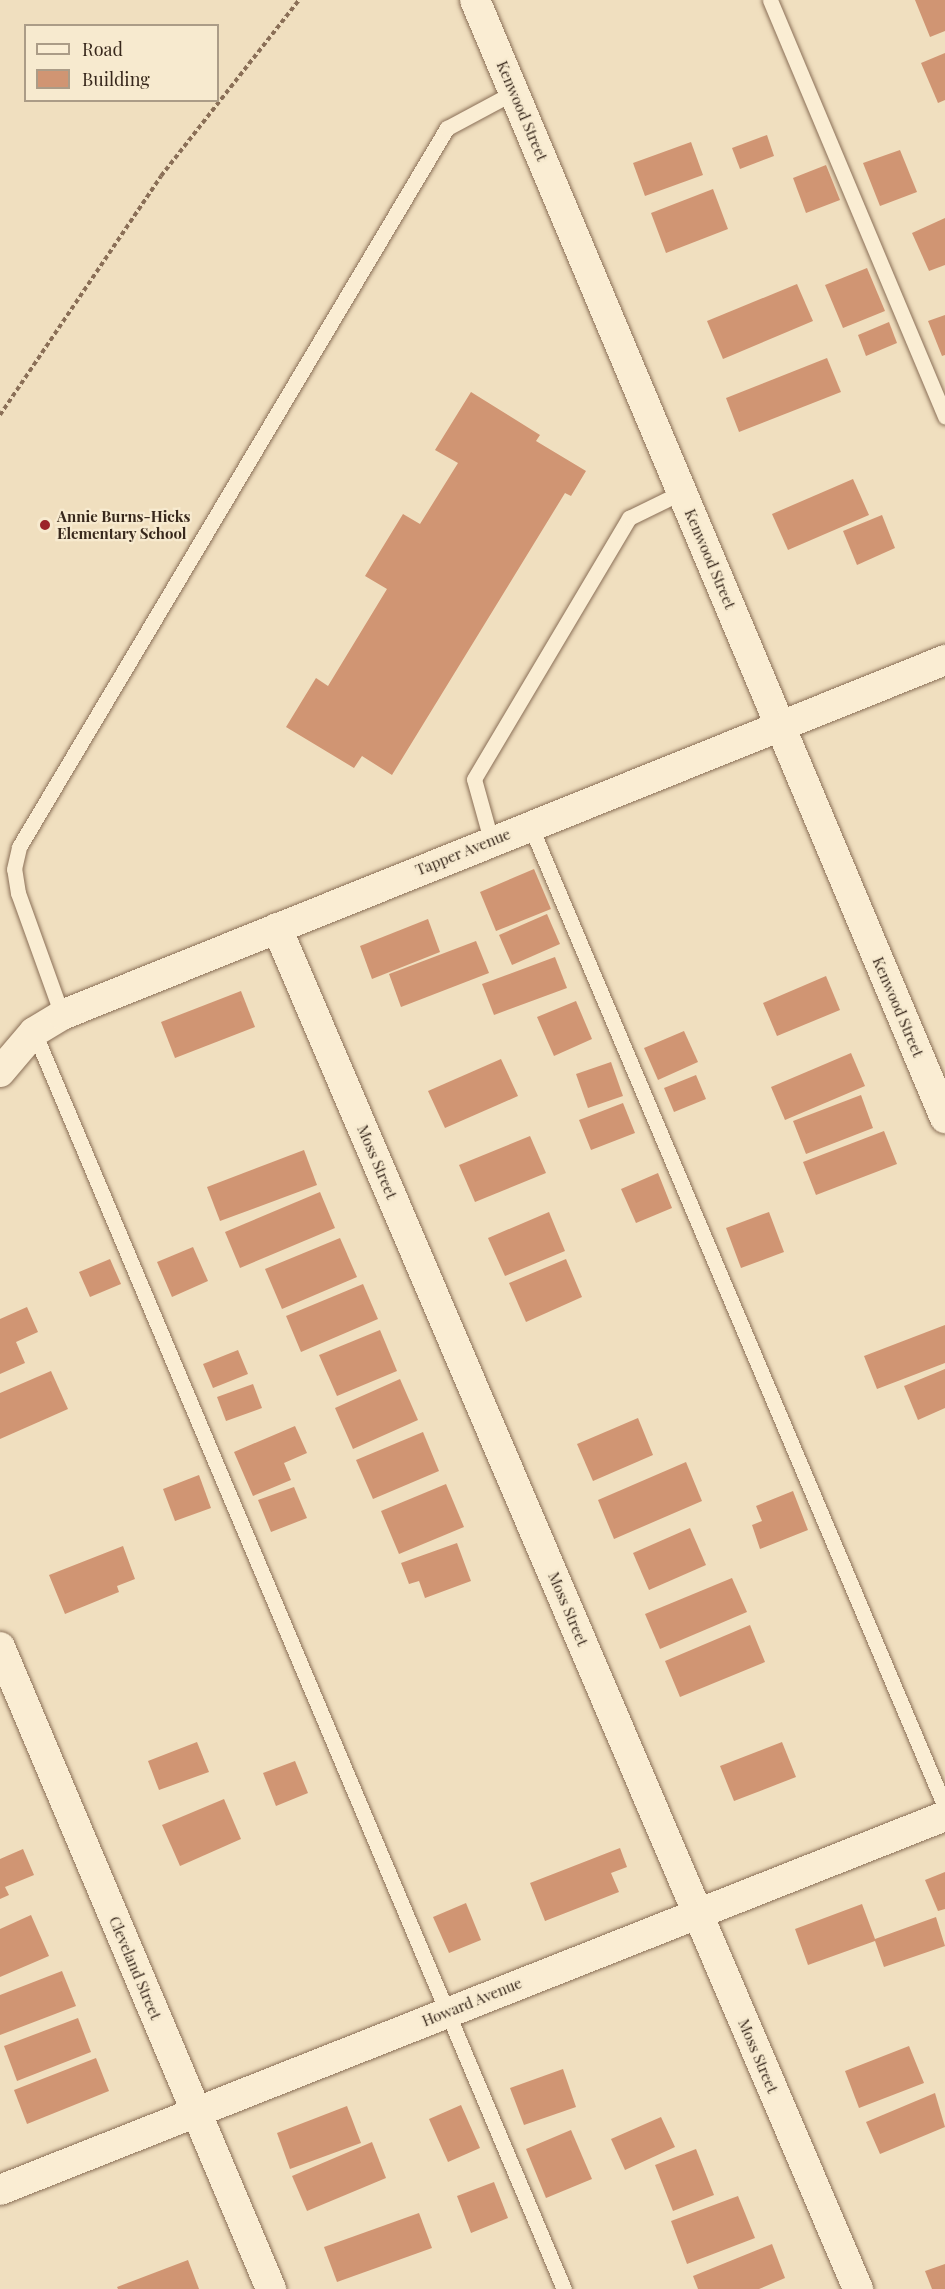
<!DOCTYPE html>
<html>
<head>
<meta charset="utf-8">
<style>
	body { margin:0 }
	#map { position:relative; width:945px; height:2289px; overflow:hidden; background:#f0dfbf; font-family:"Playfair Display",serif }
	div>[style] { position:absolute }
	.building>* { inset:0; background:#d09573 }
	.path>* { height:4px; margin-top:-2px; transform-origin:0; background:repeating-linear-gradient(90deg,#8a6f57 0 4.5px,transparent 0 7.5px) }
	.roads { filter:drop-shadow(0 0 2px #8a6f57) drop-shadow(0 0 2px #8a6f57) }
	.lane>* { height:15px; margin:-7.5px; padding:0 7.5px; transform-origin:7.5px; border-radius:7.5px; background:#faedd3 }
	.street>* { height:30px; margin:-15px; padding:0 15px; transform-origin:15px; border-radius:15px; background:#faedd3 }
	.dots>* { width:16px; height:16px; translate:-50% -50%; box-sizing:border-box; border:3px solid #f7eacf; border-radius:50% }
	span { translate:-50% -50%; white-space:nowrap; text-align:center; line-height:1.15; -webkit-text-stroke:4.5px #f7eacf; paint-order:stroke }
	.street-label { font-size:15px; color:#38281c }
	.poi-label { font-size:15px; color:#38281c; font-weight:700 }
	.left { translate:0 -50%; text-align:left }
	.legend { position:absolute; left:24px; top:24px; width:195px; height:78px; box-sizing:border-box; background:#f7eacf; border:2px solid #ab9c87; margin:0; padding:8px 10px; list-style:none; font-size:18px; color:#38281c }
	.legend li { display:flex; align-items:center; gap:12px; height:30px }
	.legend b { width:30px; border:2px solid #ab9c87 }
</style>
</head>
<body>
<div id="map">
	<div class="building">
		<i style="clip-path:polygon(915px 0,945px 0,945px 31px,930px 37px)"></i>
		<i style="clip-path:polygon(945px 53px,945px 100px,938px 103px,921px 63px)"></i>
		<i style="clip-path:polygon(767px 135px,774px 156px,740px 169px,732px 148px)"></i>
		<i style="clip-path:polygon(691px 142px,703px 175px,645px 196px,633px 163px)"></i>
		<i style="clip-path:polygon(900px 150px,917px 192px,880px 206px,863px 163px)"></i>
		<i style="clip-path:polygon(826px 165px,840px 200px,806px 213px,793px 178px)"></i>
		<i style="clip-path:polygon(713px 189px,728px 229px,666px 253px,651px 213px)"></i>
		<i style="clip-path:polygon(945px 218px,945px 265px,929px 271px,912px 233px)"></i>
		<i style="clip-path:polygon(867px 268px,885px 311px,843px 328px,825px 285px)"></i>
		<i style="clip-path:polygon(797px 284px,813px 321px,723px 359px,707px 321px)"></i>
		<i style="clip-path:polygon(945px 315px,945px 355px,942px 356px,928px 321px)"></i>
		<i style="clip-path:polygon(889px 322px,897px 343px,866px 356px,858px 335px)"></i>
		<i style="clip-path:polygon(827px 358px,841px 392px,739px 432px,726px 398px)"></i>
		<i style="clip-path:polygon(471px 392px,540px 435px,536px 441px,586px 471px,571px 496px,565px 493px,392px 775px,362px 756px,354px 768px,286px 727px,316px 678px,328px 686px,387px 589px,365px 576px,403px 514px,420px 524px,458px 463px,435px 450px)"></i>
		<i style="clip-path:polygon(853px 479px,869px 515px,788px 550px,772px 514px)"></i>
		<i style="clip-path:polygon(882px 515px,895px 548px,857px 565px,843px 531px)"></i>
		<i style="clip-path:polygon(534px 869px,551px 909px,496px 931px,480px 892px)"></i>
		<i style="clip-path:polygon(547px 914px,560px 944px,512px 965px,499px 935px)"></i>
		<i style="clip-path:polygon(428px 919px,440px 952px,372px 979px,360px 946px)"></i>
		<i style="clip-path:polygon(476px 941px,489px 973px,401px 1007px,389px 974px)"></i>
		<i style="clip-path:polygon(555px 957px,567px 988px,494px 1015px,482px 984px)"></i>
		<i style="clip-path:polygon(826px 976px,840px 1010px,777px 1036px,763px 1003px)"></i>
		<i style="clip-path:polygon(241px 991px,255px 1027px,175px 1058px,161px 1022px)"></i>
		<i style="clip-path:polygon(576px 1001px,592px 1039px,554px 1056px,537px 1017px)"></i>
		<i style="clip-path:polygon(684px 1031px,698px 1062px,658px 1080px,644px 1048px)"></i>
		<i style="clip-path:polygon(851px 1053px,865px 1086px,785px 1120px,771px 1087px)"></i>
		<i style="clip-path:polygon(501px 1059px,518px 1096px,445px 1128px,428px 1091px)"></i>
		<i style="clip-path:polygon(611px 1062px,623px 1096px,588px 1108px,576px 1074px)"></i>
		<i style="clip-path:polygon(696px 1075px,706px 1099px,674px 1112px,664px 1088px)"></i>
		<i style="clip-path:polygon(861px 1095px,873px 1128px,806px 1154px,793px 1121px)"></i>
		<i style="clip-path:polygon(623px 1103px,635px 1133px,591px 1150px,579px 1120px)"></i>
		<i style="clip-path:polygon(884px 1131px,897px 1164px,816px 1195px,803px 1162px)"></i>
		<i style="clip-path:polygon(530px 1136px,546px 1173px,475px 1202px,459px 1165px)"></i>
		<i style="clip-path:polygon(304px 1150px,317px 1185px,220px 1221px,207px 1187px)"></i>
		<i style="clip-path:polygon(658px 1173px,672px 1208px,636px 1223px,621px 1189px)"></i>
		<i style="clip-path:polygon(320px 1192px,335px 1228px,240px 1268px,225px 1232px)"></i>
		<i style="clip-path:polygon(549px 1212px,565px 1251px,505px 1276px,488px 1238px)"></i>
		<i style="clip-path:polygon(769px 1212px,784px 1252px,741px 1268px,726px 1228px)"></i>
		<i style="clip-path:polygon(340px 1238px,357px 1277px,282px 1309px,265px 1269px)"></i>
		<i style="clip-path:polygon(193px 1247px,208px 1281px,172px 1297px,157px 1262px)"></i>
		<i style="clip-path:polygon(110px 1259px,121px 1284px,90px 1297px,79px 1272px)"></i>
		<i style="clip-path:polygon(566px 1259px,582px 1297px,526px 1322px,509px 1283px)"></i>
		<i style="clip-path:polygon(363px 1284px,378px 1319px,301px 1352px,286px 1316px)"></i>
		<i style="clip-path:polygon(27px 1307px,38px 1332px,16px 1342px,25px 1363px,0 1374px,0 1319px)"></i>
		<i style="clip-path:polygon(945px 1325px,945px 1363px,877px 1389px,864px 1356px)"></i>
		<i style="clip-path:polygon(380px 1330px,397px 1371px,337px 1396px,319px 1355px)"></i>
		<i style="clip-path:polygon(238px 1350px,248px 1374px,213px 1388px,203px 1364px)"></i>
		<i style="clip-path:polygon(945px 1369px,945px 1408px,918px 1420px,904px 1386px)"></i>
		<i style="clip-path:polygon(51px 1371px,68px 1409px,0 1439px,0 1393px)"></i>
		<i style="clip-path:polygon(400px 1379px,418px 1420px,353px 1449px,335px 1408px)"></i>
		<i style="clip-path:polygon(253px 1384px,262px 1408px,226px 1421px,217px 1397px)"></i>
		<i style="clip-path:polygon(638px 1418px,653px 1455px,593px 1481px,577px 1444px)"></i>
		<i style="clip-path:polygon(295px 1426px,307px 1453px,284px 1463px,291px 1480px,253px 1496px,234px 1452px)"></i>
		<i style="clip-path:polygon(423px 1432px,439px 1471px,373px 1499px,356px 1460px)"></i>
		<i style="clip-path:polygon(686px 1462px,702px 1501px,614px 1539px,598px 1500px)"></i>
		<i style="clip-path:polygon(199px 1475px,211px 1508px,175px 1521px,163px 1489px)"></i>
		<i style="clip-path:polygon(446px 1484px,464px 1527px,399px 1554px,381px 1511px)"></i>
		<i style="clip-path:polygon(294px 1487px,307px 1518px,271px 1532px,258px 1500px)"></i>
		<i style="clip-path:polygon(793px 1491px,808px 1530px,760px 1549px,752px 1525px,762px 1521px,756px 1506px)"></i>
		<i style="clip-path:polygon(690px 1528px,706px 1565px,649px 1590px,633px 1553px)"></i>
		<i style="clip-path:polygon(457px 1543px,471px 1581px,425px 1598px,419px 1581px,409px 1584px,401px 1563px)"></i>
		<i style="clip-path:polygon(123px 1546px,135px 1579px,117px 1586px,119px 1592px,65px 1614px,49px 1575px)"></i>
		<i style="clip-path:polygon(732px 1578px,747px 1612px,660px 1649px,645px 1614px)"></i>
		<i style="clip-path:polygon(750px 1625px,765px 1662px,680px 1697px,665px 1661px)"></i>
		<i style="clip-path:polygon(197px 1742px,209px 1772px,159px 1790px,148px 1761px)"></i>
		<i style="clip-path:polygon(782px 1742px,796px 1777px,734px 1801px,720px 1766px)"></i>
		<i style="clip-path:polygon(295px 1761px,308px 1793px,276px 1806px,263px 1773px)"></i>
		<i style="clip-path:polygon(224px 1799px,241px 1839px,180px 1866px,162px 1825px)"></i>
		<i style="clip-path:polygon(620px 1848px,627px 1867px,611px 1873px,619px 1892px,545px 1921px,530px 1883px)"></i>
		<i style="clip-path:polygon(23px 1849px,34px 1875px,5px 1887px,9px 1895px,0 1899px,0 1859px)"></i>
		<i style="clip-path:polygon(945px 1872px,945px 1909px,938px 1911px,925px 1880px)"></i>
		<i style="clip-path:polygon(466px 1903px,481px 1940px,449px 1953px,433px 1917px)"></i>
		<i style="clip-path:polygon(862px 1904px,875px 1939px,936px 1917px,945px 1946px,884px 1967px,875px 1941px,808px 1965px,795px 1929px)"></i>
		<i style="clip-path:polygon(31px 1915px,49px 1956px,0 1977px,0 1929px)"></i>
		<i style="clip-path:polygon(62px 1971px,76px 2006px,0 2035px,0 1995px)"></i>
		<i style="clip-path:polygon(78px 2018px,91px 2052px,17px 2081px,4px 2046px)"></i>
		<i style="clip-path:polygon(909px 2046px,924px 2083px,859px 2108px,845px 2071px)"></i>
		<i style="clip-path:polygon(96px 2058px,109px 2091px,27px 2124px,14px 2090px)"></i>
		<i style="clip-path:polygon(563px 2069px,576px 2107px,524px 2125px,510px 2088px)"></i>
		<i style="clip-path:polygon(935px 2093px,945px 2127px,880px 2154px,866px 2122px)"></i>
		<i style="clip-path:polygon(461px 2105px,480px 2148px,448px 2162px,429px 2119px)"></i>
		<i style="clip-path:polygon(347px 2106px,361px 2143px,290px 2169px,277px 2133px)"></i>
		<i style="clip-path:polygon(661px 2117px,675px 2147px,625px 2170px,611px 2139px)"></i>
		<i style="clip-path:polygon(571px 2130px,592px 2179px,546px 2198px,526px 2149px)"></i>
		<i style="clip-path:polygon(372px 2142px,386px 2178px,307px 2211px,292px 2176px)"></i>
		<i style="clip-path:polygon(696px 2149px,714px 2195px,673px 2211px,655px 2165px)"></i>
		<i style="clip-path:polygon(494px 2182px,508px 2218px,471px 2233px,457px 2196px)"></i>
		<i style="clip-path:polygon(738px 2196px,755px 2238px,687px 2264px,671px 2221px)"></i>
		<i style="clip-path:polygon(419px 2213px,432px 2248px,337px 2282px,324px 2247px)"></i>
		<i style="clip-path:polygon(772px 2244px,785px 2278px,759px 2289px,698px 2289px,693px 2276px)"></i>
		<i style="clip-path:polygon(188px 2260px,199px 2289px,118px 2289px,117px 2287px)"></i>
		<i style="clip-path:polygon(945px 2264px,945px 2289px,932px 2289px,925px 2271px)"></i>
	</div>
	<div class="path">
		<i style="left:0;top:415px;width:288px;rotate:-56deg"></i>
		<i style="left:161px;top:176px;width:224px;rotate:-51.9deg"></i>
	</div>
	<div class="roads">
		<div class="lane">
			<i style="left:770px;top:0;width:452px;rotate:67.2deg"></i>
			<i style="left:530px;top:825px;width:1066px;rotate:67.09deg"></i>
			<i style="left:491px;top:840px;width:63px;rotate:-105.6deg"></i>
			<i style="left:474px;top:779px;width:304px;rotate:-59.3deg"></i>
			<i style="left:629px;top:518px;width:59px;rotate:-26.1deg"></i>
			<i style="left:62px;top:1015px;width:130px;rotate:-109.8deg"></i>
			<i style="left:18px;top:893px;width:24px;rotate:-99deg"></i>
			<i style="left:14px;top:869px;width:23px;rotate:-77deg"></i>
			<i style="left:19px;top:847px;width:837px;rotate:-59.24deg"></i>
			<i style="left:447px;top:128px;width:76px;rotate:-28.2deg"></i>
			<i style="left:34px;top:1032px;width:1364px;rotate:67.14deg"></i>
		</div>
		<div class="street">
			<i style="left:475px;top:0;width:1213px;rotate:67.2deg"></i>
			<i style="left:277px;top:928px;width:1480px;rotate:66.88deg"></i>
			<i style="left:0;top:1072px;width:52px;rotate:-49.6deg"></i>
			<i style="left:34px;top:1032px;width:33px;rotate:-31deg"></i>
			<i style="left:62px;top:1015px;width:952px;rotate:-21.9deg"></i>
			<i style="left:0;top:1647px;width:697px;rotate:67.11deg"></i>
			<i style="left:0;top:2190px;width:1016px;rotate:-21.59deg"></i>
		</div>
	</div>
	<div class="dots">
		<i style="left:45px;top:525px;background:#9c232a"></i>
	</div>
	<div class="street-label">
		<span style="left:522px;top:111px;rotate:67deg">Kenwood Street</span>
		<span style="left:710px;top:559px;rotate:67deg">Kenwood Street</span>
		<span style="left:463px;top:852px;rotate:-22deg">Tapper Avenue</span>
		<span style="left:898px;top:1007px;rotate:67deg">Kenwood Street</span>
		<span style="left:377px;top:1162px;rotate:67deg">Moss Street</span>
		<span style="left:568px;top:1609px;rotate:67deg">Moss Street</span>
		<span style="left:135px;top:1968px;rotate:67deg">Cleveland Street</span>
		<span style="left:472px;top:2002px;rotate:-22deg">Howard Avenue</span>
		<span style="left:758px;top:2056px;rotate:67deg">Moss Street</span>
	</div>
	<div class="poi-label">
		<span class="left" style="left:57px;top:525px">Annie Burns-Hicks<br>Elementary School</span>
	</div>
	<ul class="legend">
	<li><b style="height:8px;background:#faedd3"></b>Road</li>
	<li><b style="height:16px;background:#d09573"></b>Building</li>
	</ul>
</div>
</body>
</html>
